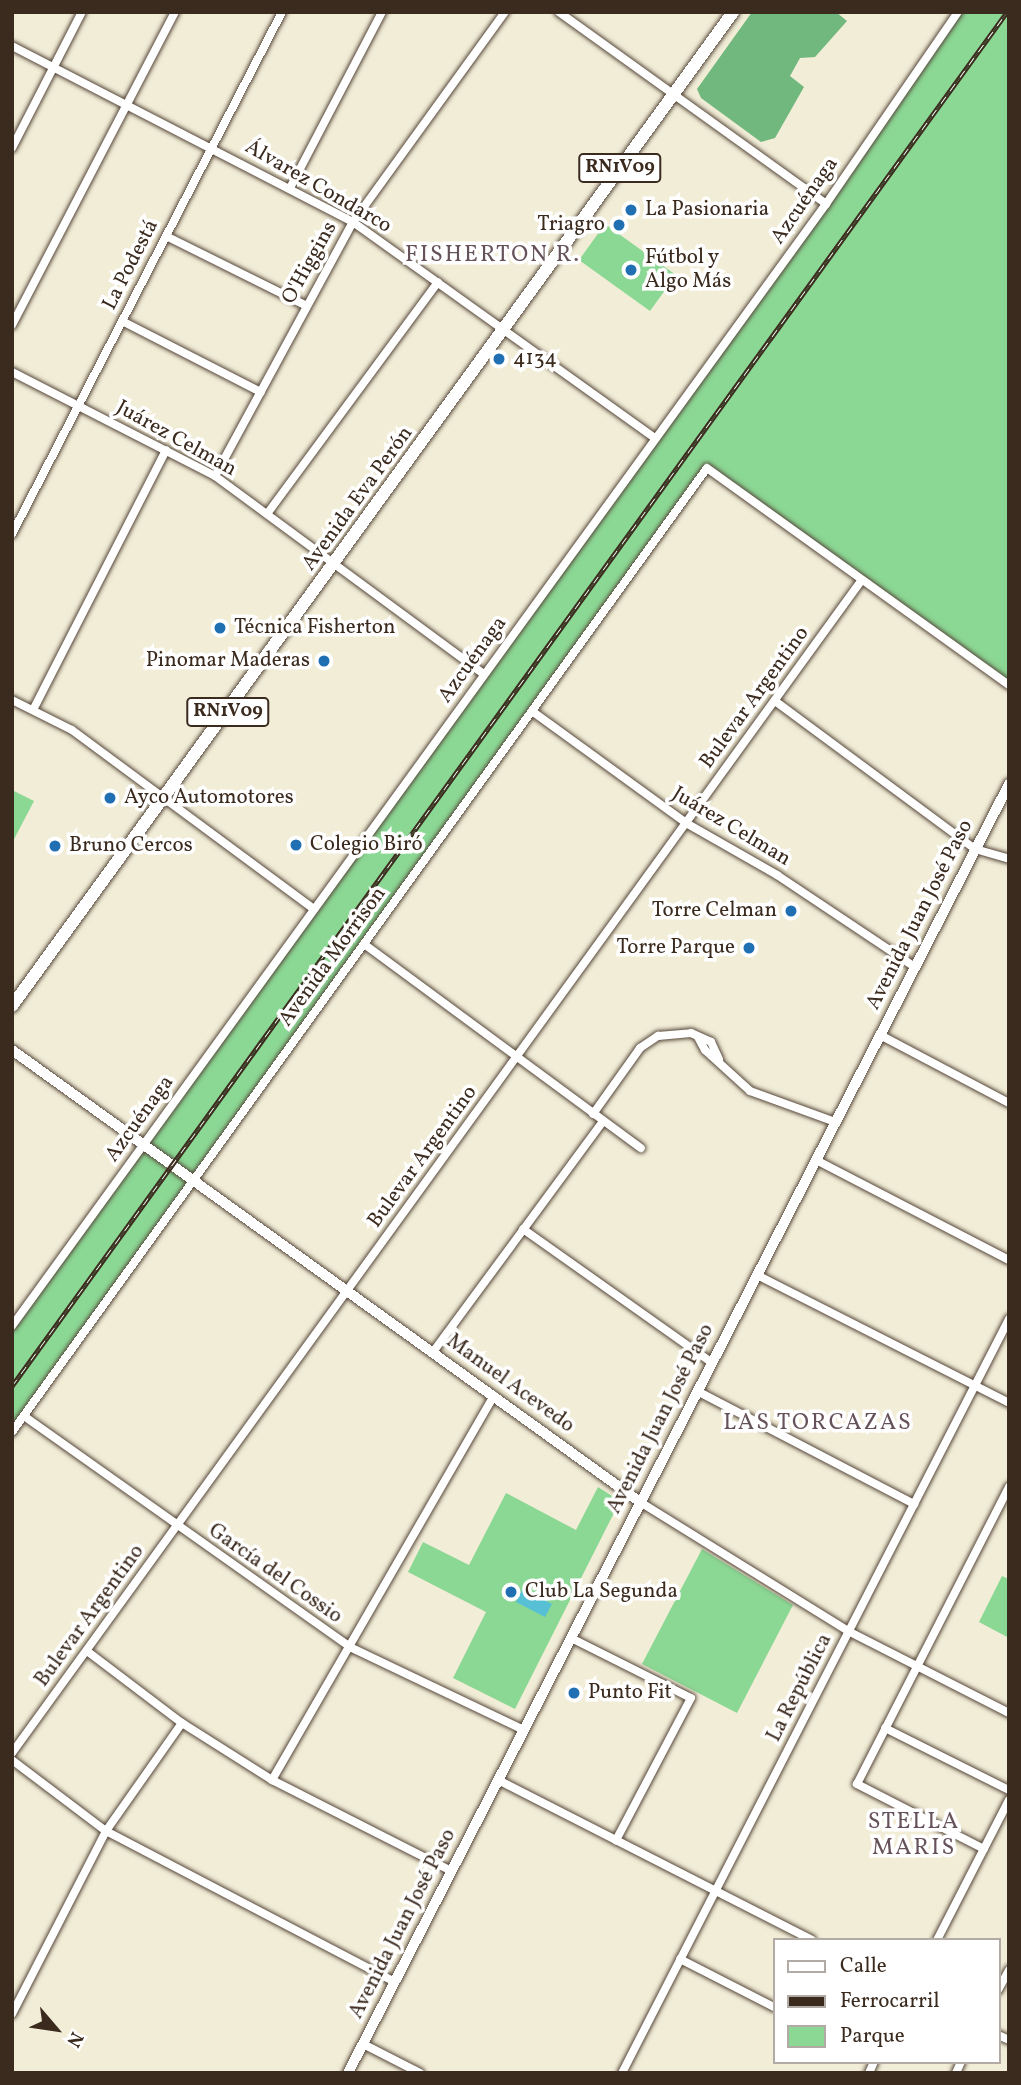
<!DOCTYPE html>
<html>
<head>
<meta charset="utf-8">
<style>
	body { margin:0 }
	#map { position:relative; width:1021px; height:2085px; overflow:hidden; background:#f2edd7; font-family:Vollkorn,serif }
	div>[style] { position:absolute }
	.green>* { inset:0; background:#8bd794 }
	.forest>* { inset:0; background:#70b87e }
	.water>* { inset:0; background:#58c0d4 }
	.roads { filter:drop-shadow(0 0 2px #56473a) drop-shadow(0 0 2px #56473a) }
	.minor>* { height:8px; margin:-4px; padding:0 4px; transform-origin:4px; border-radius:4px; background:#fff }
	.tertiary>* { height:10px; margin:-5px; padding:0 5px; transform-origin:5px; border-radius:5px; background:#fff }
	.secondary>* { height:10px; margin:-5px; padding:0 5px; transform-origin:5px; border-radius:5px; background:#fff }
	.primary>* { height:12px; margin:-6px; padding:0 6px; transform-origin:6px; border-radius:6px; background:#fff }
	.rail>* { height:5px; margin-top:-2.5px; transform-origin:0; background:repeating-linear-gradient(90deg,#fff 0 8px,#3b2a1e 0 16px); box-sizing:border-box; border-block:2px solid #3b2a1e }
	.dots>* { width:19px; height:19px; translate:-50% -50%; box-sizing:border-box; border:4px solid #fff; border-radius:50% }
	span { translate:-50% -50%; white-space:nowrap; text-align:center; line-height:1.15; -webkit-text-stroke:7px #fff; paint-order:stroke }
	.shield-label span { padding:2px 5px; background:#fff; border:2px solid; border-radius:5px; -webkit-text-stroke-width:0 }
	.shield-label { font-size:19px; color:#3b2a1e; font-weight:700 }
	.street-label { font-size:21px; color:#3b2a1e }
	.poi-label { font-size:21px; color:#3b2a1e }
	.left { translate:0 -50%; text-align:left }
	.right { translate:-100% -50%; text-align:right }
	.neighbourhood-label { font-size:23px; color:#66525b; letter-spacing:2px }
	.frame { position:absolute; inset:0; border:14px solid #3b2a1e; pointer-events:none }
	.legend { position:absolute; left:773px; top:1938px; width:228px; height:126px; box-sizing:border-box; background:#fff; border:2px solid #b1aaa5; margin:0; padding:9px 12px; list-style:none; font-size:21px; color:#3b2a1e }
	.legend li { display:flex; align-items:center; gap:14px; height:35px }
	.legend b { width:35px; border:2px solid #b1aaa5 }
	.north { position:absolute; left:21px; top:1994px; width:70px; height:70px; -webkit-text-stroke:5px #fff; paint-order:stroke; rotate:119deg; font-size:19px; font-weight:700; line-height:28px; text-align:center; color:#3b2a1e }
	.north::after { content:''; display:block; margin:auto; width:24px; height:32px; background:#3b2a1e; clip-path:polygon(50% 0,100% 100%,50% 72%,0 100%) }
</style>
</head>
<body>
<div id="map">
	<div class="green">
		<i style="clip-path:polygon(958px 12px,1009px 12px,1009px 685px,707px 468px,12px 1432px,12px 1326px,826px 204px)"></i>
		<i style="clip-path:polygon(605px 224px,676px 275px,650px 311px,579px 260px)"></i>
		<i style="clip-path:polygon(12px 790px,34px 801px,12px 843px)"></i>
		<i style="clip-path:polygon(598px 1487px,620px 1501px,515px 1709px,453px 1678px,486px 1612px,408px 1572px,423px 1542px,469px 1565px,506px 1493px,576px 1530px)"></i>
		<i style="clip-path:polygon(702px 1549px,793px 1605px,737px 1713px,642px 1664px)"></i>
		<i style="clip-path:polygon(1002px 1576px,1009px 1579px,1009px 1638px,979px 1622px)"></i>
	</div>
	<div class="forest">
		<i style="clip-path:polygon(752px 12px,836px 12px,847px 21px,815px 57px,800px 58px,790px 76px,804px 87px,775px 138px,761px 142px,701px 98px,697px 89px)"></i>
	</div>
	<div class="water">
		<i style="clip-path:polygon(523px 1588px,552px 1604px,545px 1617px,516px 1602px)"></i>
	</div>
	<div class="roads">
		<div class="minor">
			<i style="left:559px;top:12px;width:329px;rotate:35.7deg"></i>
			<i style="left:12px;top:46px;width:384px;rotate:27.3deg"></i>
			<i style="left:353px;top:222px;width:371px;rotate:35.6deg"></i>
			<i style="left:12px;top:148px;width:153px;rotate:-62.8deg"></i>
			<i style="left:290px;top:188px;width:199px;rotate:-62.4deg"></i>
			<i style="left:166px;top:236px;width:157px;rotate:26.4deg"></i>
			<i style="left:122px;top:321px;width:156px;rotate:27.1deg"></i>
			<i style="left:12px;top:325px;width:353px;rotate:-62.5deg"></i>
			<i style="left:12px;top:372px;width:228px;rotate:27.1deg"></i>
			<i style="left:215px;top:476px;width:334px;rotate:36.4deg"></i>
			<i style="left:215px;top:476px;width:289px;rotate:-61.5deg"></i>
			<i style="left:353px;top:222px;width:259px;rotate:-54.1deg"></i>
			<i style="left:267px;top:514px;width:288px;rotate:-53.6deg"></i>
			<i style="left:12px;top:534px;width:588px;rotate:-62.65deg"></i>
			<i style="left:12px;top:700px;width:67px;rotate:26.6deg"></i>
			<i style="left:72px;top:730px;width:301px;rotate:36.5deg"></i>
			<i style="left:775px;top:701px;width:249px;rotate:36.5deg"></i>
			<i style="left:975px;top:849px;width:35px;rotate:16deg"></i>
			<i style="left:33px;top:710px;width:292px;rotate:-62.9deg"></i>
			<i style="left:532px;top:711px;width:190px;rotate:36deg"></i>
			<i style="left:686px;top:823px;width:105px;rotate:29.7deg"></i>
			<i style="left:777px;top:875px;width:166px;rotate:33.7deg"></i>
			<i style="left:364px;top:944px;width:344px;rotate:36.4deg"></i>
			<i style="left:880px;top:1035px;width:146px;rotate:27.8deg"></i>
			<i style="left:698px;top:1037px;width:15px;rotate:62deg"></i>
			<i style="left:705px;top:1050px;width:61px;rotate:42.3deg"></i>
			<i style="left:750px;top:1091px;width:90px;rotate:20deg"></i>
			<i style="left:593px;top:1114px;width:81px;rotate:-54.5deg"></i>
			<i style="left:640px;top:1048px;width:22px;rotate:-34deg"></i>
			<i style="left:658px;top:1036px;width:33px;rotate:-5deg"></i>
			<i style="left:691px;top:1033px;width:22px;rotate:24deg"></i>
			<i style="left:711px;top:1042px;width:19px;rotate:65deg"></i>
			<i style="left:816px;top:1160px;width:217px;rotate:27.4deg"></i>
			<i style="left:523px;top:1229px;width:232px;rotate:35.3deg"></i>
			<i style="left:757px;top:1275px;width:283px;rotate:26.9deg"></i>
			<i style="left:12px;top:1326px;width:1386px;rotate:-54.04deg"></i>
			<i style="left:826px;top:204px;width:233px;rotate:-55.5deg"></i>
			<i style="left:433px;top:1352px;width:287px;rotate:-53.6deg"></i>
			<i style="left:697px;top:1391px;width:245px;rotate:27.5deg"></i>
			<i style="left:24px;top:1416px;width:400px;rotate:35.3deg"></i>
			<i style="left:350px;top:1647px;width:193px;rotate:25.5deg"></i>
			<i style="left:12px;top:1432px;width:1188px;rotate:-54.21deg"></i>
			<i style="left:707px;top:468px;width:372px;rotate:35.7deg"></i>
			<i style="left:640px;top:1502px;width:245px;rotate:31.8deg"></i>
			<i style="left:848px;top:1631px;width:181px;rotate:27deg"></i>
			<i style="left:571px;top:1638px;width:134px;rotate:26.6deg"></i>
			<i style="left:691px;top:1698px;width:161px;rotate:117.8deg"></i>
			<i style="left:87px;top:1651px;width:119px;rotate:37.2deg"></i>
			<i style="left:182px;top:1723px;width:107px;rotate:32.3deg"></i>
			<i style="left:272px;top:1780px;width:201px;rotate:26.9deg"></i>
			<i style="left:885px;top:1728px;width:139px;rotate:26.6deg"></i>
			<i style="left:12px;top:1753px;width:1447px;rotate:-54.08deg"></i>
			<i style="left:12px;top:1760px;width:118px;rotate:37.1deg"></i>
			<i style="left:106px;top:1831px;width:326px;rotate:27.6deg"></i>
			<i style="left:272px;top:1780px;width:444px;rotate:-60deg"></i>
			<i style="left:498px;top:1780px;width:352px;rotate:27deg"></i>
			<i style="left:984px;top:1849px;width:143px;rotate:-152.9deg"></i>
			<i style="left:857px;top:1784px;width:334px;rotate:-62.9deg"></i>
			<i style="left:937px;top:1940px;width:157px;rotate:-62.8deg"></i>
			<i style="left:680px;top:1959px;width:106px;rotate:27.1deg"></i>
			<i style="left:998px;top:1990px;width:23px;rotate:-61deg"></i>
			<i style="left:12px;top:2014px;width:206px;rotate:-62.8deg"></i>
			<i style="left:106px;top:1831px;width:132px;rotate:-54.9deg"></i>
			<i style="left:998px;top:2035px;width:12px;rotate:24deg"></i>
			<i style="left:363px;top:2044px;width:64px;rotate:27deg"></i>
			<i style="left:622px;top:2073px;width:848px;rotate:-62.83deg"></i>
			<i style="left:869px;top:2073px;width:12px;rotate:-66deg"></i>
			<i style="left:956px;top:2073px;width:12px;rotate:-66deg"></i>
		</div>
		<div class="tertiary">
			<i style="left:12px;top:1050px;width:774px;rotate:35.74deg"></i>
		</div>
		<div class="secondary">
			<i style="left:348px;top:2073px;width:1449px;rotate:-62.85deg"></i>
		</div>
		<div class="primary">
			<i style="left:12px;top:1006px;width:1228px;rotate:-54.04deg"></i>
		</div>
	</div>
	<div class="rail">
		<i style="left:12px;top:1386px;width:1696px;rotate:-54.09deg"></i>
	</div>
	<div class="dots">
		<i style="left:631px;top:210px;background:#1f6fb2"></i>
		<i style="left:619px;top:225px;background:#1f6fb2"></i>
		<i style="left:631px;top:270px;background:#1f6fb2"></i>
		<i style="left:499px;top:359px;background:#1f6fb2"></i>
		<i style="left:220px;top:628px;background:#1f6fb2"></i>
		<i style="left:324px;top:661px;background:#1f6fb2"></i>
		<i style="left:110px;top:798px;background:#1f6fb2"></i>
		<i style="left:296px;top:845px;background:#1f6fb2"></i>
		<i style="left:55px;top:846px;background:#1f6fb2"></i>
		<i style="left:791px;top:911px;background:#1f6fb2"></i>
		<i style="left:749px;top:948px;background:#1f6fb2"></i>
		<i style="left:511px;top:1592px;background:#1f6fb2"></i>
		<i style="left:574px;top:1693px;background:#1f6fb2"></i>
	</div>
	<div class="shield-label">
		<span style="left:620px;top:168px">RN1V09</span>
		<span style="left:228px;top:712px">RN1V09</span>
	</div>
	<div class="street-label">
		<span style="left:318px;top:187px;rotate:30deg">Álvarez Condarco</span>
		<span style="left:805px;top:201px;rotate:-55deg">Azcuénaga</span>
		<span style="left:310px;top:263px;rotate:-61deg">O'Higgins</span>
		<span style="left:131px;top:265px;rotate:-63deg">La Podestá</span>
		<span style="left:176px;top:439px;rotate:29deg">Juárez Celman</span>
		<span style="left:358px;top:499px;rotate:-54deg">Avenida Eva Perón</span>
		<span style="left:473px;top:660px;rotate:-54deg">Azcuénaga</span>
		<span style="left:755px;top:698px;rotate:-54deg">Bulevar Argentino</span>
		<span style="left:731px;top:827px;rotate:31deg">Juárez Celman</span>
		<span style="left:920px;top:915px;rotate:-63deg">Avenida Juan José Paso</span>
		<span style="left:333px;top:957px;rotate:-54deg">Avenida Morrison</span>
		<span style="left:140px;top:1119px;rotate:-54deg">Azcuénaga</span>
		<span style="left:423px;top:1157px;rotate:-54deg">Bulevar Argentino</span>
		<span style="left:510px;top:1384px;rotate:36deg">Manuel Acevedo</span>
		<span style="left:661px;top:1419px;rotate:-63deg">Avenida Juan José Paso</span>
		<span style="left:275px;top:1574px;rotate:35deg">García del Cossio</span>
		<span style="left:90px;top:1616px;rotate:-54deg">Bulevar Argentino</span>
		<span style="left:800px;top:1688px;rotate:-63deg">La República</span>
		<span style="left:403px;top:1924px;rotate:-63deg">Avenida Juan José Paso</span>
	</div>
	<div class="poi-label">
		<span class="left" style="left:645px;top:210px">La Pasionaria</span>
		<span class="right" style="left:605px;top:225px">Triagro</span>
		<span class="left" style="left:645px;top:270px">Fútbol y<br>Algo Más</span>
		<span class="left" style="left:513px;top:359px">4134</span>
		<span class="left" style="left:234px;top:628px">Técnica Fisherton</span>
		<span class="right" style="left:310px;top:661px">Pinomar Maderas</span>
		<span class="left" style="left:124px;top:798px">Ayco Automotores</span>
		<span class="left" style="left:310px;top:845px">Colegio Biró</span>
		<span class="left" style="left:69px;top:846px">Bruno Cercos</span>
		<span class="right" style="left:777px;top:911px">Torre Celman</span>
		<span class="right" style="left:735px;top:948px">Torre Parque</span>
		<span class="left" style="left:525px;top:1592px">Club La Segunda</span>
		<span class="left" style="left:588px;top:1693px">Punto Fit</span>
	</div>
	<div class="neighbourhood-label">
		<span style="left:493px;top:255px">FISHERTON R.</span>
		<span style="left:818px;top:1423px">LAS TORCAZAS</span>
		<span style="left:914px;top:1835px">STELLA<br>MARIS</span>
	</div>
	<div class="frame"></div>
	<ul class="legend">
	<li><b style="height:9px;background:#fff"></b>Calle</li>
	<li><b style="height:9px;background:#3b2a1e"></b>Ferrocarril</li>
	<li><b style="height:19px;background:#8bd794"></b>Parque</li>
	</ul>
	<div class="north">N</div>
</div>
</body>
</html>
